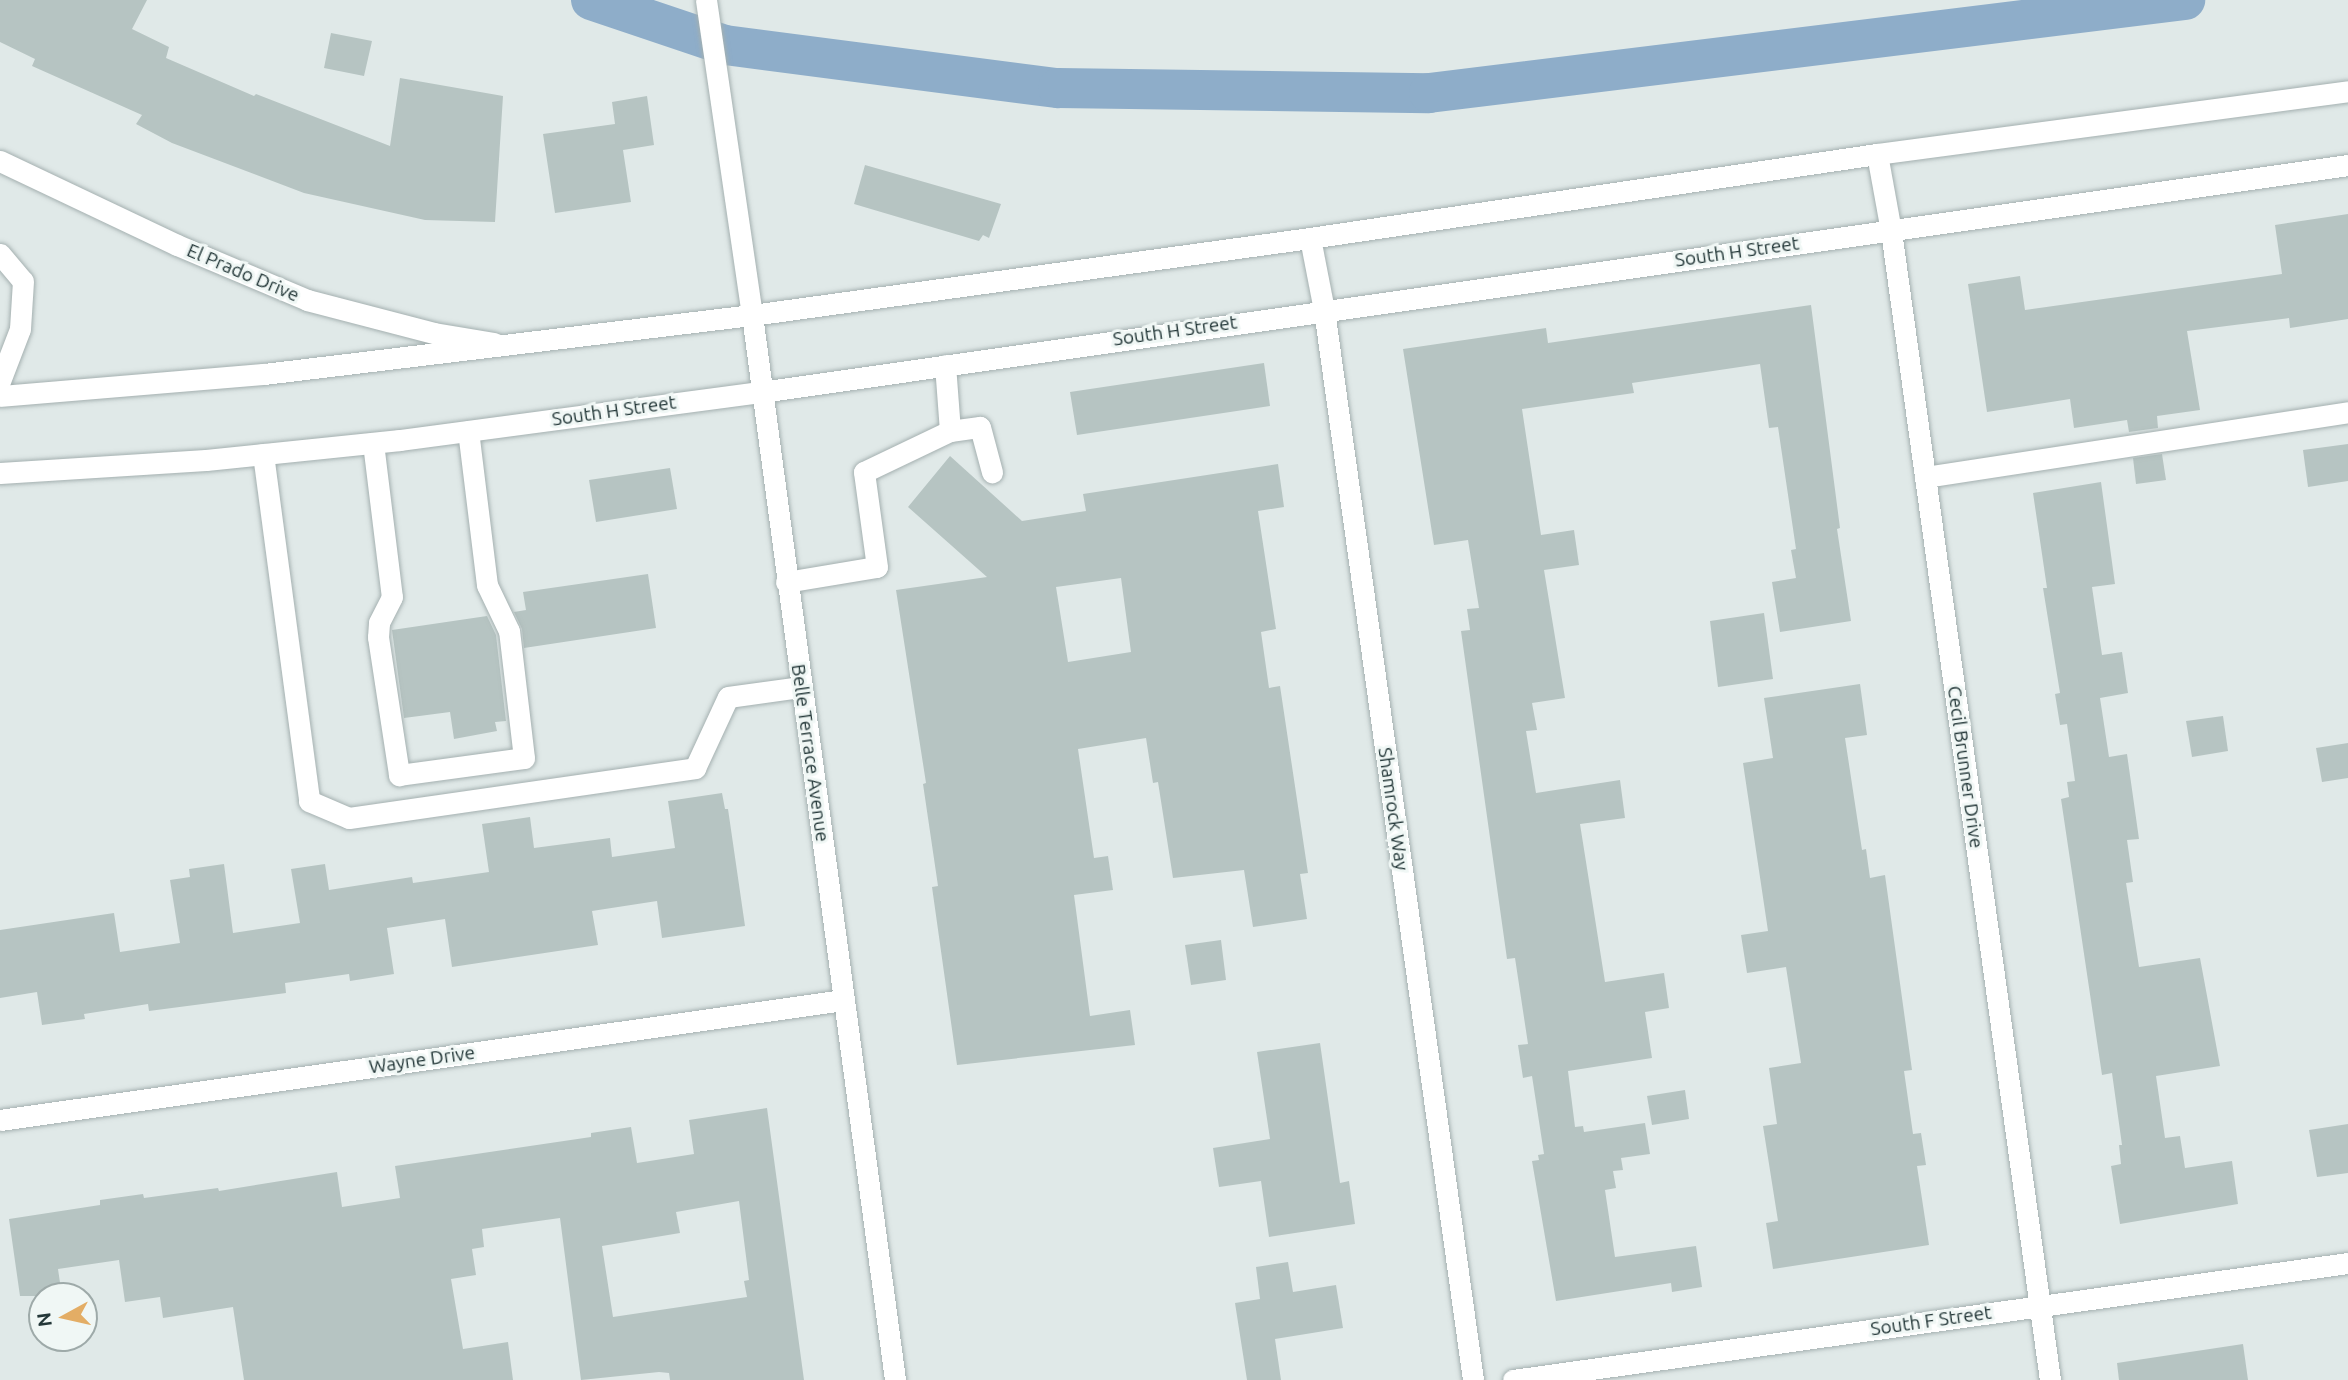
<!DOCTYPE html>
<html>
<head>
<meta charset="utf-8">
<style>
	body { margin:0 }
	#map { position:relative; width:2348px; height:1380px; overflow:hidden; background:#e0e9e8; font-family:Ubuntu,sans-serif }
	div>[style] { position:absolute }
	.canal>* { height:40px; margin:-20px; padding:0 20px; transform-origin:20px; border-radius:20px; background:#8eadc9 }
	.building>* { inset:0; background:#b6c4c2 }
	.roads { filter:drop-shadow(0 0 2px #a4b0b0) drop-shadow(0 0 2px #a4b0b0) }
	.service>* { height:21px; margin:-10.5px; padding:0 10.5px; transform-origin:10.5px; border-radius:10.5px; background:#fff }
	.minor>* { height:21px; margin:-10.5px; padding:0 10.5px; transform-origin:10.5px; border-radius:10.5px; background:#fff }
	.tertiary>* { height:21px; margin:-10.5px; padding:0 10.5px; transform-origin:10.5px; border-radius:10.5px; background:#fff }
	span { translate:-50% -50%; white-space:nowrap; text-align:center; line-height:1.15; -webkit-text-stroke:6px #f0f7f5; paint-order:stroke }
	.street-label { font-size:19px; color:#233738 }
	.north { position:absolute; left:28px; top:1282px; width:70px; height:70px; box-sizing:border-box; background:#f0f7f5; border:2px solid #9eaaa9; border-radius:50%; rotate:262deg; font-size:19px; font-weight:700; line-height:28px; text-align:center; color:#233738 }
	.north::after { content:''; display:block; margin:auto; width:24px; height:32px; background:#e3ad65; clip-path:polygon(50% 0,100% 100%,50% 72%,0 100%) }
</style>
</head>
<body>
<div id="map">
	<div class="canal">
		<i style="left:591px;top:0;width:141px;rotate:18.6deg"></i>
		<i style="left:725px;top:45px;width:336px;rotate:7.4deg"></i>
		<i style="left:1058px;top:88px;width:371px;rotate:0.8deg"></i>
		<i style="left:1429px;top:93px;width:762px;rotate:-7.01deg"></i>
	</div>
	<div class="building">
		<i style="clip-path:polygon(0 0,147px 0,132px 29px,169px 47px,166px 58px,254px 96px,256px 94px,390px 146px,400px 78px,503px 96px,495px 222px,425px 220px,304px 193px,172px 143px,136px 124px,142px 115px,32px 66px,35px 59px,0 42px)"></i>
		<i style="clip-path:polygon(331px 33px,372px 41px,364px 76px,324px 68px)"></i>
		<i style="clip-path:polygon(647px 96px,654px 145px,623px 150px,631px 202px,555px 213px,543px 134px,615px 124px,612px 102px)"></i>
		<i style="clip-path:polygon(865px 165px,1001px 204px,989px 238px,983px 235px,979px 241px,854px 204px)"></i>
		<i style="clip-path:polygon(2348px 214px,2348px 319px,2290px 328px,2289px 318px,2187px 331px,2200px 410px,2157px 416px,2158px 428px,2129px 432px,2127px 420px,2074px 428px,2070px 399px,1987px 412px,1968px 284px,2020px 276px,2025px 310px,2282px 274px,2275px 225px)"></i>
		<i style="clip-path:polygon(1811px 305px,1840px 528px,1837px 529px,1851px 621px,1780px 632px,1772px 582px,1796px 578px,1791px 550px,1796px 549px,1778px 427px,1769px 428px,1760px 364px,1632px 383px,1634px 393px,1522px 409px,1541px 535px,1574px 530px,1579px 565px,1544px 570px,1565px 698px,1532px 703px,1537px 730px,1526px 731px,1536px 793px,1620px 780px,1625px 818px,1580px 824px,1605px 982px,1664px 973px,1669px 1008px,1645px 1012px,1652px 1058px,1568px 1071px,1575px 1127px,1583px 1126px,1584px 1132px,1645px 1123px,1650px 1154px,1621px 1158px,1623px 1170px,1613px 1171px,1616px 1188px,1605px 1190px,1615px 1257px,1696px 1246px,1702px 1287px,1672px 1292px,1671px 1283px,1556px 1301px,1532px 1161px,1539px 1160px,1538px 1155px,1544px 1154px,1532px 1076px,1523px 1078px,1518px 1045px,1528px 1044px,1515px 958px,1507px 959px,1461px 631px,1470px 630px,1467px 609px,1479px 608px,1468px 540px,1434px 545px,1403px 349px,1546px 328px,1548px 343px)"></i>
		<i style="clip-path:polygon(1264px 363px,1270px 406px,1077px 435px,1070px 392px)"></i>
		<i style="clip-path:polygon(2348px 444px,2348px 481px,2308px 487px,2303px 450px)"></i>
		<i style="clip-path:polygon(2162px 454px,2166px 480px,2136px 484px,2133px 458px)"></i>
		<i style="clip-path:polygon(evenodd,950px 456px,1022px 521px,1086px 511px,1083px 494px,1278px 464px,1284px 507px,1258px 511px,1276px 629px,1261px 632px,1269px 688px,1280px 686px,1308px 873px,1300px 874px,1307px 919px,1253px 927px,1244px 870px,1173px 878px,1158px 782px,1153px 783px,1146px 738px,1078px 749px,1094px 858px,1108px 856px,1113px 890px,1074px 895px,1090px 1016px,1130px 1010px,1135px 1045px,957px 1065px,932px 887px,938px 886px,923px 784px,926px 783px,896px 590px,987px 577px,908px 507px,950px 456px,1121px 578px,1131px 652px,1068px 662px,1056px 587px,1121px 578px)"></i>
		<i style="clip-path:polygon(670px 468px,677px 509px,596px 522px,589px 480px)"></i>
		<i style="clip-path:polygon(2101px 482px,2115px 584px,2092px 587px,2102px 655px,2122px 652px,2128px 693px,2100px 698px,2109px 757px,2127px 754px,2139px 839px,2127px 840px,2133px 882px,2126px 883px,2139px 967px,2200px 958px,2220px 1066px,2156px 1076px,2165px 1138px,2180px 1136px,2185px 1168px,2232px 1161px,2238px 1204px,2120px 1224px,2111px 1166px,2121px 1164px,2119px 1145px,2122px 1145px,2112px 1073px,2102px 1075px,2061px 799px,2069px 797px,2067px 782px,2075px 781px,2067px 724px,2060px 725px,2055px 694px,2060px 693px,2043px 588px,2047px 588px,2033px 493px)"></i>
		<i style="clip-path:polygon(648px 574px,656px 628px,524px 648px,522px 629px,514px 612px,526px 610px,523px 592px)"></i>
		<i style="clip-path:polygon(1764px 613px,1773px 679px,1718px 687px,1710px 621px)"></i>
		<i style="clip-path:polygon(487px 616px,496px 635px,506px 721px,495px 722px,497px 731px,454px 739px,450px 712px,404px 718px,392px 630px)"></i>
		<i style="clip-path:polygon(1860px 684px,1867px 735px,1845px 738px,1862px 850px,1866px 849px,1870px 878px,1885px 875px,1912px 1070px,1904px 1071px,1913px 1134px,1921px 1133px,1926px 1165px,1917px 1166px,1929px 1245px,1773px 1269px,1766px 1223px,1778px 1221px,1763px 1126px,1777px 1124px,1769px 1068px,1801px 1063px,1786px 967px,1747px 973px,1741px 935px,1768px 931px,1743px 763px,1773px 758px,1764px 698px)"></i>
		<i style="clip-path:polygon(2223px 716px,2228px 751px,2192px 757px,2186px 721px)"></i>
		<i style="clip-path:polygon(2348px 743px,2348px 778px,2322px 782px,2316px 748px)"></i>
		<i style="clip-path:polygon(722px 793px,725px 809px,728px 809px,745px 926px,662px 938px,657px 901px,592px 911px,598px 945px,452px 967px,445px 919px,387px 928px,394px 974px,350px 981px,349px 974px,285px 983px,286px 993px,149px 1011px,148px 1004px,84px 1014px,85px 1019px,42px 1025px,37px 992px,0 998px,0 930px,114px 913px,120px 952px,180px 943px,170px 880px,190px 877px,189px 869px,224px 864px,233px 933px,300px 923px,291px 869px,325px 864px,329px 890px,412px 877px,413px 883px,489px 872px,482px 824px,530px 817px,534px 848px,610px 838px,612px 857px,675px 848px,668px 801px)"></i>
		<i style="clip-path:polygon(1221px 940px,1226px 980px,1191px 985px,1185px 945px)"></i>
		<i style="clip-path:polygon(1320px 1043px,1340px 1183px,1349px 1181px,1355px 1224px,1269px 1237px,1261px 1181px,1219px 1187px,1213px 1148px,1270px 1139px,1257px 1052px)"></i>
		<i style="clip-path:polygon(1685px 1090px,1689px 1119px,1652px 1125px,1647px 1096px)"></i>
		<i style="clip-path:polygon(evenodd,767px 1108px,804px 1380px,670px 1380px,669px 1373px,659px 1372px,581px 1380px,560px 1218px,482px 1229px,484px 1247px,472px 1249px,476px 1275px,451px 1279px,463px 1349px,508px 1342px,513px 1380px,244px 1380px,233px 1307px,163px 1318px,160px 1297px,125px 1302px,119px 1260px,58px 1269px,62px 1296px,20px 1296px,9px 1219px,100px 1205px,100px 1200px,143px 1194px,144px 1198px,218px 1188px,219px 1191px,337px 1172px,342px 1207px,400px 1198px,395px 1166px,591px 1137px,591px 1133px,631px 1127px,637px 1163px,694px 1154px,689px 1120px,767px 1108px,739px 1201px,749px 1280px,744px 1281px,747px 1297px,613px 1317px,602px 1246px,680px 1233px,676px 1212px,739px 1201px)"></i>
		<i style="clip-path:polygon(2348px 1124px,2348px 1173px,2317px 1177px,2309px 1130px)"></i>
		<i style="clip-path:polygon(1288px 1262px,1293px 1292px,1336px 1285px,1343px 1328px,1275px 1339px,1281px 1380px,1247px 1380px,1235px 1303px,1260px 1299px,1256px 1267px)"></i>
		<i style="clip-path:polygon(2243px 1344px,2248px 1380px,2119px 1380px,2117px 1363px)"></i>
	</div>
	<div class="roads">
		<div class="service">
			<i style="left:950px;top:431px;width:30px;rotate:-8deg"></i>
			<i style="left:980px;top:427px;width:47px;rotate:75.1deg"></i>
			<i style="left:373px;top:443px;width:155px;rotate:83deg"></i>
			<i style="left:392px;top:597px;width:29px;rotate:117deg"></i>
			<i style="left:379px;top:623px;width:14px;rotate:94deg"></i>
			<i style="left:378px;top:637px;width:140px;rotate:81.3deg"></i>
			<i style="left:399px;top:775px;width:126px;rotate:-7.7deg"></i>
			<i style="left:524px;top:758px;width:128px;rotate:-96.7deg"></i>
			<i style="left:509px;top:631px;width:51px;rotate:-115.6deg"></i>
			<i style="left:487px;top:585px;width:155px;rotate:-97deg"></i>
			<i style="left:263px;top:454px;width:350px;rotate:82.4deg"></i>
			<i style="left:309px;top:801px;width:43px;rotate:23deg"></i>
			<i style="left:349px;top:818px;width:350px;rotate:-8.2deg"></i>
			<i style="left:695px;top:768px;width:78px;rotate:-65.1deg"></i>
			<i style="left:728px;top:697px;width:74px;rotate:-7.8deg"></i>
			<i style="left:1925px;top:477px;width:428px;rotate:-8.7deg"></i>
			<i style="left:786px;top:582px;width:92px;rotate:-9.4deg"></i>
			<i style="left:877px;top:567px;width:96px;rotate:-97.8deg"></i>
			<i style="left:864px;top:472px;width:95px;rotate:-25.5deg"></i>
			<i style="left:950px;top:431px;width:66px;rotate:-94.3deg"></i>
		</div>
		<div class="minor">
			<i style="left:1877px;top:154px;width:78px;rotate:79.7deg"></i>
			<i style="left:1891px;top:231px;width:1160px;rotate:82.12deg"></i>
			<i style="left:0;top:161px;width:196px;rotate:25.4deg"></i>
			<i style="left:177px;top:245px;width:141px;rotate:22.9deg"></i>
			<i style="left:307px;top:300px;width:131px;rotate:14.6deg"></i>
			<i style="left:434px;top:333px;width:61px;rotate:9.5deg"></i>
			<i style="left:1310px;top:238px;width:73px;rotate:79deg"></i>
			<i style="left:1324px;top:310px;width:1080px;rotate:82.07deg"></i>
			<i style="left:0;top:254px;width:35px;rotate:50deg"></i>
			<i style="left:23px;top:281px;width:48px;rotate:93.6deg"></i>
			<i style="left:20px;top:329px;width:56px;rotate:111deg"></i>
			<i style="left:0;top:1120px;width:851px;rotate:-8.1deg"></i>
			<i style="left:1513px;top:1380px;width:843px;rotate:-7.98deg"></i>
		</div>
		<div class="tertiary">
			<i style="left:706px;top:0;width:318px;rotate:81.7deg"></i>
			<i style="left:752px;top:315px;width:1075px;rotate:82.35deg"></i>
			<i style="left:0;top:396px;width:265px;rotate:-4.8deg"></i>
			<i style="left:264px;top:374px;width:492px;rotate:-6.9deg"></i>
			<i style="left:752px;top:315px;width:563px;rotate:-7.86deg"></i>
			<i style="left:1310px;top:238px;width:573px;rotate:-8.43deg"></i>
			<i style="left:1877px;top:154px;width:475px;rotate:-7.6deg"></i>
			<i style="left:0;top:473px;width:206px;rotate:-3.6deg"></i>
			<i style="left:206px;top:460px;width:195px;rotate:-5.9deg"></i>
			<i style="left:400px;top:440px;width:364px;rotate:-7.6deg"></i>
			<i style="left:761px;top:392px;width:1603px;rotate:-8.14deg"></i>
		</div>
	</div>
	<div class="street-label">
		<span style="left:1737px;top:252px;rotate:-8deg">South H Street</span>
		<span style="left:243px;top:273px;rotate:23deg">El Prado Drive</span>
		<span style="left:1175px;top:331px;rotate:-8deg">South H Street</span>
		<span style="left:614px;top:411px;rotate:-8deg">South H Street</span>
		<span style="left:810px;top:753px;rotate:82deg">Belle Terrace Avenue</span>
		<span style="left:1965px;top:767px;rotate:82deg">Cecil Brunner Drive</span>
		<span style="left:1393px;top:809px;rotate:82deg">Shamrock Way</span>
		<span style="left:422px;top:1060px;rotate:-8deg">Wayne Drive</span>
		<span style="left:1931px;top:1321px;rotate:-8deg">South F Street</span>
	</div>
	<div class="north">N</div>
</div>
</body>
</html>
